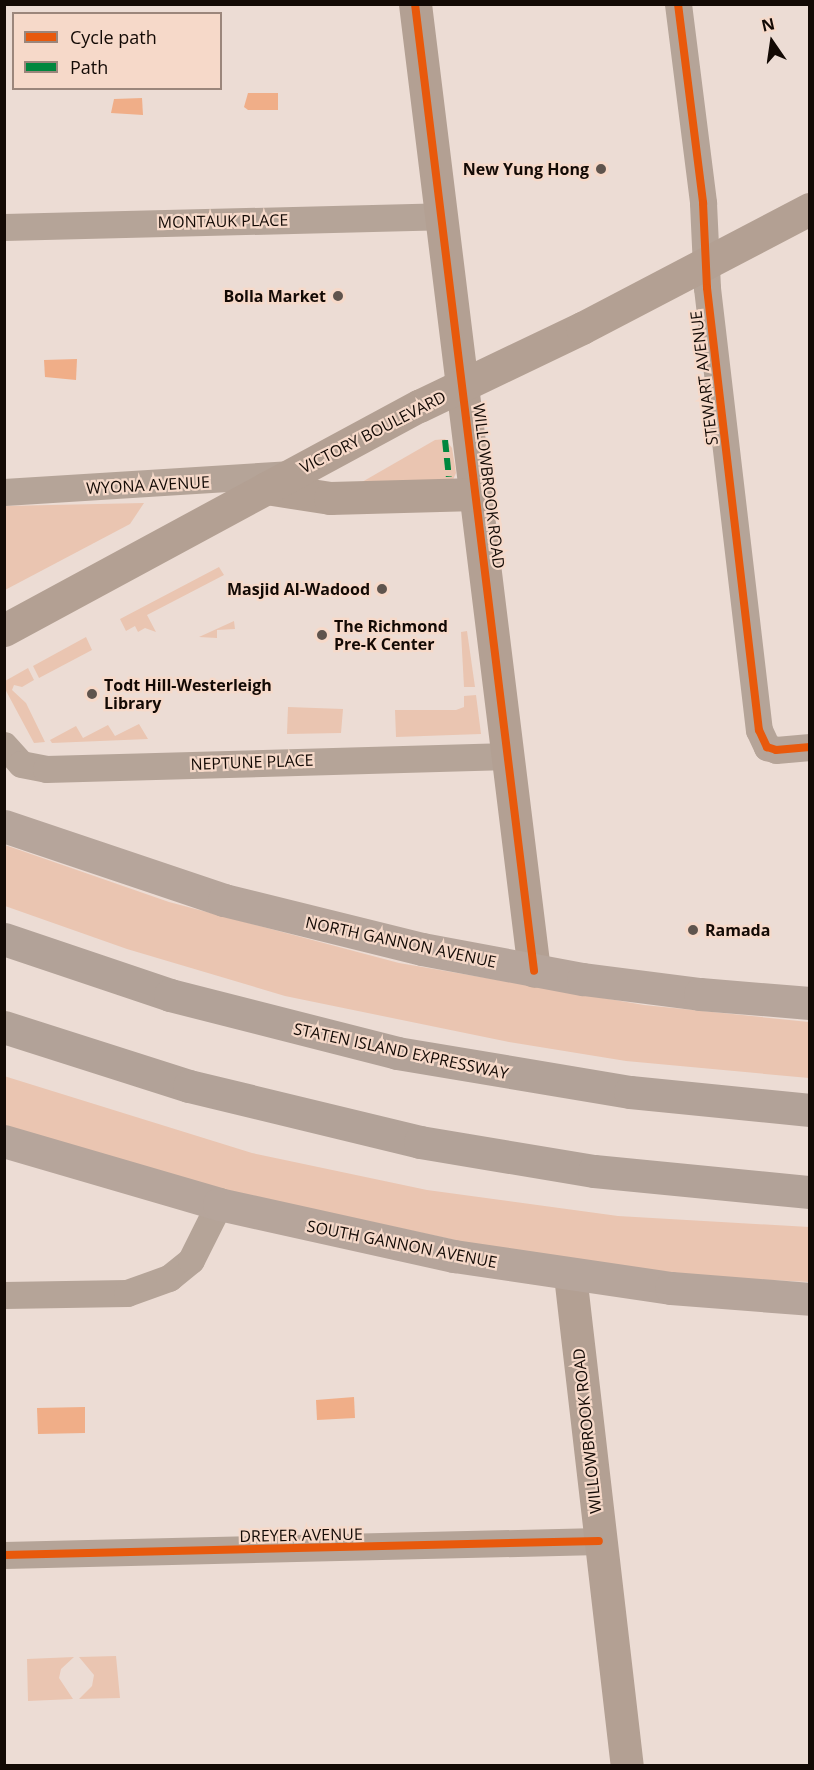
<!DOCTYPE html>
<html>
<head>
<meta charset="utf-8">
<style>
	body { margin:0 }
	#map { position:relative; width:814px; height:1770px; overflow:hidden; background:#ecdcd4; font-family:"Open Sans",sans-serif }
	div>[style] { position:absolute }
	.green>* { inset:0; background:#eac5b1 }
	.water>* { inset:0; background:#f0ae88 }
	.street>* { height:27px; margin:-13.5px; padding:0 13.5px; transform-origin:13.5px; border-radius:13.5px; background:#b5a498 }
	.secondary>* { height:33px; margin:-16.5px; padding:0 16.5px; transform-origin:16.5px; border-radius:16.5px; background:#b3a093 }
	.primary>* { height:33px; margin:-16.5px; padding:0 16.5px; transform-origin:16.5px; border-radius:16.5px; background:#b6a59b }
	.highway>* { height:33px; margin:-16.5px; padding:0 16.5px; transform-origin:16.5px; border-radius:16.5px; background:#b2a298 }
	.quiet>* { height:6px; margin-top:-3px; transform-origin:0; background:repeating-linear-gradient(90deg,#00873e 0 12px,transparent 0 18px) }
	.cycleway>* { height:8px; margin:-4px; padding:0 4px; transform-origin:4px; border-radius:4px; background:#e8590c }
	.dots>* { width:16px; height:16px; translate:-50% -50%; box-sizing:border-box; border:3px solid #f6d9c9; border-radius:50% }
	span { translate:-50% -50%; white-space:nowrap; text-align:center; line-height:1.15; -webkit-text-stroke:4.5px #f6d9c9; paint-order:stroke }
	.poi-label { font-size:16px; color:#130a05; font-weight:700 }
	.right { translate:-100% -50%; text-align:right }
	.left { translate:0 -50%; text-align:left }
	.street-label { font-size:16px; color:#130a05 }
	.frame { position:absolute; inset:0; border:6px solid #130a05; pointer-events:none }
	.legend { position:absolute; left:12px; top:12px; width:210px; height:78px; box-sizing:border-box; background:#f6d9c9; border:2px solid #9b867b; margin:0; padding:8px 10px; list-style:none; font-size:18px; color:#130a05 }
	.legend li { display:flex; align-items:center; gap:12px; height:30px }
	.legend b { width:30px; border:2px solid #9b867b }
	.north { position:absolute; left:742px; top:12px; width:60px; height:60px; -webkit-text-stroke:4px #f6d9c9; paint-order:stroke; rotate:347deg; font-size:16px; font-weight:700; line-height:24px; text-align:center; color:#130a05 }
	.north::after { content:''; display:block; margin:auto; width:21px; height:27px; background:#130a05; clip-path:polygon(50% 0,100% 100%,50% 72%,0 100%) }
</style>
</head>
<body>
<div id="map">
	<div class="green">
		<i style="clip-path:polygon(445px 439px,452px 448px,456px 473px,453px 480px,362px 482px,435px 440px)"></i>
		<i style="clip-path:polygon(144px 503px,130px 524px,5px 590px,5px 506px)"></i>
		<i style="clip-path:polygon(219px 567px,224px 575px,147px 615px,156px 632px,145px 628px,138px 632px,135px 626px,126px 631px,120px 619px)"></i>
		<i style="clip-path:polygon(234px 621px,235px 629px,217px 630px,217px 638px,199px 637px)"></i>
		<i style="clip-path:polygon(467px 631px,475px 687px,464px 687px,461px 632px)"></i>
		<i style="clip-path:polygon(86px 637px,92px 650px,39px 678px,33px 666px)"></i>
		<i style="clip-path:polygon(28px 668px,34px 680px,22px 687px,14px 685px,12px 690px,26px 703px,45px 742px,34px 743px,5px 689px,5px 681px)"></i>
		<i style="clip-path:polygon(476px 695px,481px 734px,396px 737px,395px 710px,456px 710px,464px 707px,464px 696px)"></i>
		<i style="clip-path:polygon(288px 707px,343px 709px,341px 733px,287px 734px)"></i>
		<i style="clip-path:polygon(139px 724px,148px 739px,52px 743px,50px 740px,76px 726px,83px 738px,108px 725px,115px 736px)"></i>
		<i style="clip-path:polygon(5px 845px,169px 902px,399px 963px,644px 1005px,809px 1022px,809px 1078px,626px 1061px,509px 1042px,285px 996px,127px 949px,5px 906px)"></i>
		<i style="clip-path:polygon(4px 1076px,252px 1153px,427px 1190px,618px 1216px,809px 1227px,809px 1282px,673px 1275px,505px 1251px,203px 1185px,5px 1126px)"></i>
		<i style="clip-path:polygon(116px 1656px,120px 1698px,79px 1699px,92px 1686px,94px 1675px,79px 1657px)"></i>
		<i style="clip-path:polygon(74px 1657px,61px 1669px,59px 1678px,73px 1699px,28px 1701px,27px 1659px)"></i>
	</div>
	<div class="water">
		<i style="clip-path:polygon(248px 93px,278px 93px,278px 110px,248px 110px,244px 107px)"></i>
		<i style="clip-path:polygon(142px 98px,143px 115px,111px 113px,114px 99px)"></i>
		<i style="clip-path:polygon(77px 359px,76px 380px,45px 377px,44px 360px)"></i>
		<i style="clip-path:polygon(354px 1397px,355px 1418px,317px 1420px,316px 1400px)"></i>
		<i style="clip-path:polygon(85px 1407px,85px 1433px,38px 1434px,37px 1408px)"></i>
	</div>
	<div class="street">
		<i style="left:678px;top:4px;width:201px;rotate:82.8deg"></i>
		<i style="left:703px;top:203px;width:85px;rotate:87.3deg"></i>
		<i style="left:707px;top:288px;width:445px;rotate:83.3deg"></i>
		<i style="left:759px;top:730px;width:19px;rotate:65deg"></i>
		<i style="left:767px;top:747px;width:9px;rotate:18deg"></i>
		<i style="left:776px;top:750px;width:34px;rotate:-5deg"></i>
		<i style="left:4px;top:227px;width:438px;rotate:-1.4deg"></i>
		<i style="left:4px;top:492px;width:284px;rotate:-3.6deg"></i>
		<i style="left:4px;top:745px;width:25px;rotate:48deg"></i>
		<i style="left:21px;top:764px;width:25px;rotate:11deg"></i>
		<i style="left:46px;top:769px;width:463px;rotate:-1.6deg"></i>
		<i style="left:4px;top:1295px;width:123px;rotate:-0.9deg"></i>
		<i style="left:127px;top:1293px;width:45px;rotate:-19.7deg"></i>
		<i style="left:169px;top:1278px;width:28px;rotate:-39deg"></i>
		<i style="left:191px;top:1260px;width:63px;rotate:-63.4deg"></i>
		<i style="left:4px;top:1555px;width:595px;rotate:-1.35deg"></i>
	</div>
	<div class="secondary">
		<i style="left:415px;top:4px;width:974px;rotate:82.98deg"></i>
		<i style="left:266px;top:488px;width:65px;rotate:8.9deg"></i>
		<i style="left:330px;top:498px;width:146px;rotate:-1.6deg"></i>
		<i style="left:4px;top:630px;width:472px;rotate:-28.4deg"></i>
		<i style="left:419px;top:406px;width:181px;rotate:-25.6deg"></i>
		<i style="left:582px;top:328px;width:257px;rotate:-27.6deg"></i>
		<i style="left:570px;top:1275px;width:494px;rotate:83.4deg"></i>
	</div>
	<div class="primary">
		<i style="left:4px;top:826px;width:232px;rotate:18.6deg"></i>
		<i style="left:224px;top:900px;width:204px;rotate:13.9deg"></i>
		<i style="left:422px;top:949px;width:164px;rotate:10.6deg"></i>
		<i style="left:583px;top:979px;width:118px;rotate:7.3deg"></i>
		<i style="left:700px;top:994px;width:110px;rotate:4.7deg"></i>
		<i style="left:4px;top:1141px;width:224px;rotate:16.3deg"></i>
		<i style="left:219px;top:1204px;width:241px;rotate:12.5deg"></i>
		<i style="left:454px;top:1256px;width:219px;rotate:8.4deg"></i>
		<i style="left:671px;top:1288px;width:139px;rotate:4.5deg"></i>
	</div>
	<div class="highway">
		<i style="left:4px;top:939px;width:175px;rotate:18.6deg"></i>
		<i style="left:170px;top:995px;width:234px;rotate:14.3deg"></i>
		<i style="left:397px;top:1053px;width:236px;rotate:9.5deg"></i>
		<i style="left:630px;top:1092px;width:181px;rotate:5.7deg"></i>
		<i style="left:4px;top:1027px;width:194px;rotate:17.7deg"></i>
		<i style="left:189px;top:1086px;width:238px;rotate:13.6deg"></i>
		<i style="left:420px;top:1142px;width:176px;rotate:9.5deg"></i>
		<i style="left:594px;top:1171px;width:217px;rotate:5.6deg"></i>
	</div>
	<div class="quiet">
		<i style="left:445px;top:440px;width:37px;rotate:84deg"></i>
	</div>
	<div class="cycleway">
		<i style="left:415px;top:4px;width:974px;rotate:82.98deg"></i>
		<i style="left:678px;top:4px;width:201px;rotate:82.8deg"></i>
		<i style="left:703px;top:203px;width:85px;rotate:87.3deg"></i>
		<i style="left:707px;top:288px;width:445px;rotate:83.3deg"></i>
		<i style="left:759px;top:730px;width:19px;rotate:65deg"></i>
		<i style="left:767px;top:747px;width:9px;rotate:18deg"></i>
		<i style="left:776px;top:750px;width:34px;rotate:-5deg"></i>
		<i style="left:4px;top:1555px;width:595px;rotate:-1.35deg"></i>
	</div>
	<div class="dots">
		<i style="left:601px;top:169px;background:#5f544d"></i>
		<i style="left:338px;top:296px;background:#5f544d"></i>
		<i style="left:382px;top:589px;background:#5f544d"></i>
		<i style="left:322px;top:635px;background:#5f544d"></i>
		<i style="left:92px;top:694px;background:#5f544d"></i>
		<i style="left:693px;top:930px;background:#5f544d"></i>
	</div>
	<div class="poi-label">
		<span class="right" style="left:589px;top:169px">New Yung Hong</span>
		<span class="right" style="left:326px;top:296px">Bolla Market</span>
		<span class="right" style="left:370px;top:589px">Masjid Al-Wadood</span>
		<span class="left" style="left:334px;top:635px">The Richmond<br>Pre-K Center</span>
		<span class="left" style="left:104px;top:694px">Todt Hill-Westerleigh<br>Library</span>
		<span class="left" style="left:705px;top:930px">Ramada</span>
	</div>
	<div class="street-label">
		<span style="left:223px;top:221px;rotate:-1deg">MONTAUK PLACE</span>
		<span style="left:704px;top:378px;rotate:-97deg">STEWART AVENUE</span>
		<span style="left:373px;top:432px;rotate:-27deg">VICTORY BOULEVARD</span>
		<span style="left:148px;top:485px;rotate:-3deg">WYONA AVENUE</span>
		<span style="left:489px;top:486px;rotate:83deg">WILLOWBROOK ROAD</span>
		<span style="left:252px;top:762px;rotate:-2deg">NEPTUNE PLACE</span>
		<span style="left:401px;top:942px;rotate:12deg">NORTH GANNON AVENUE</span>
		<span style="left:401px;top:1051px;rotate:12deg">STATEN ISLAND EXPRESSWAY</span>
		<span style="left:402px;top:1244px;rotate:11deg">SOUTH GANNON AVENUE</span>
		<span style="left:587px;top:1431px;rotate:-96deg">WILLOWBROOK ROAD</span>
		<span style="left:301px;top:1535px;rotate:-1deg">DREYER AVENUE</span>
	</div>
	<div class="frame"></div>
	<ul class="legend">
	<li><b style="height:8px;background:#e8590c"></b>Cycle path</li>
	<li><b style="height:8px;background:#00873e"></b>Path</li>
	</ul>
	<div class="north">N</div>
</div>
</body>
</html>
